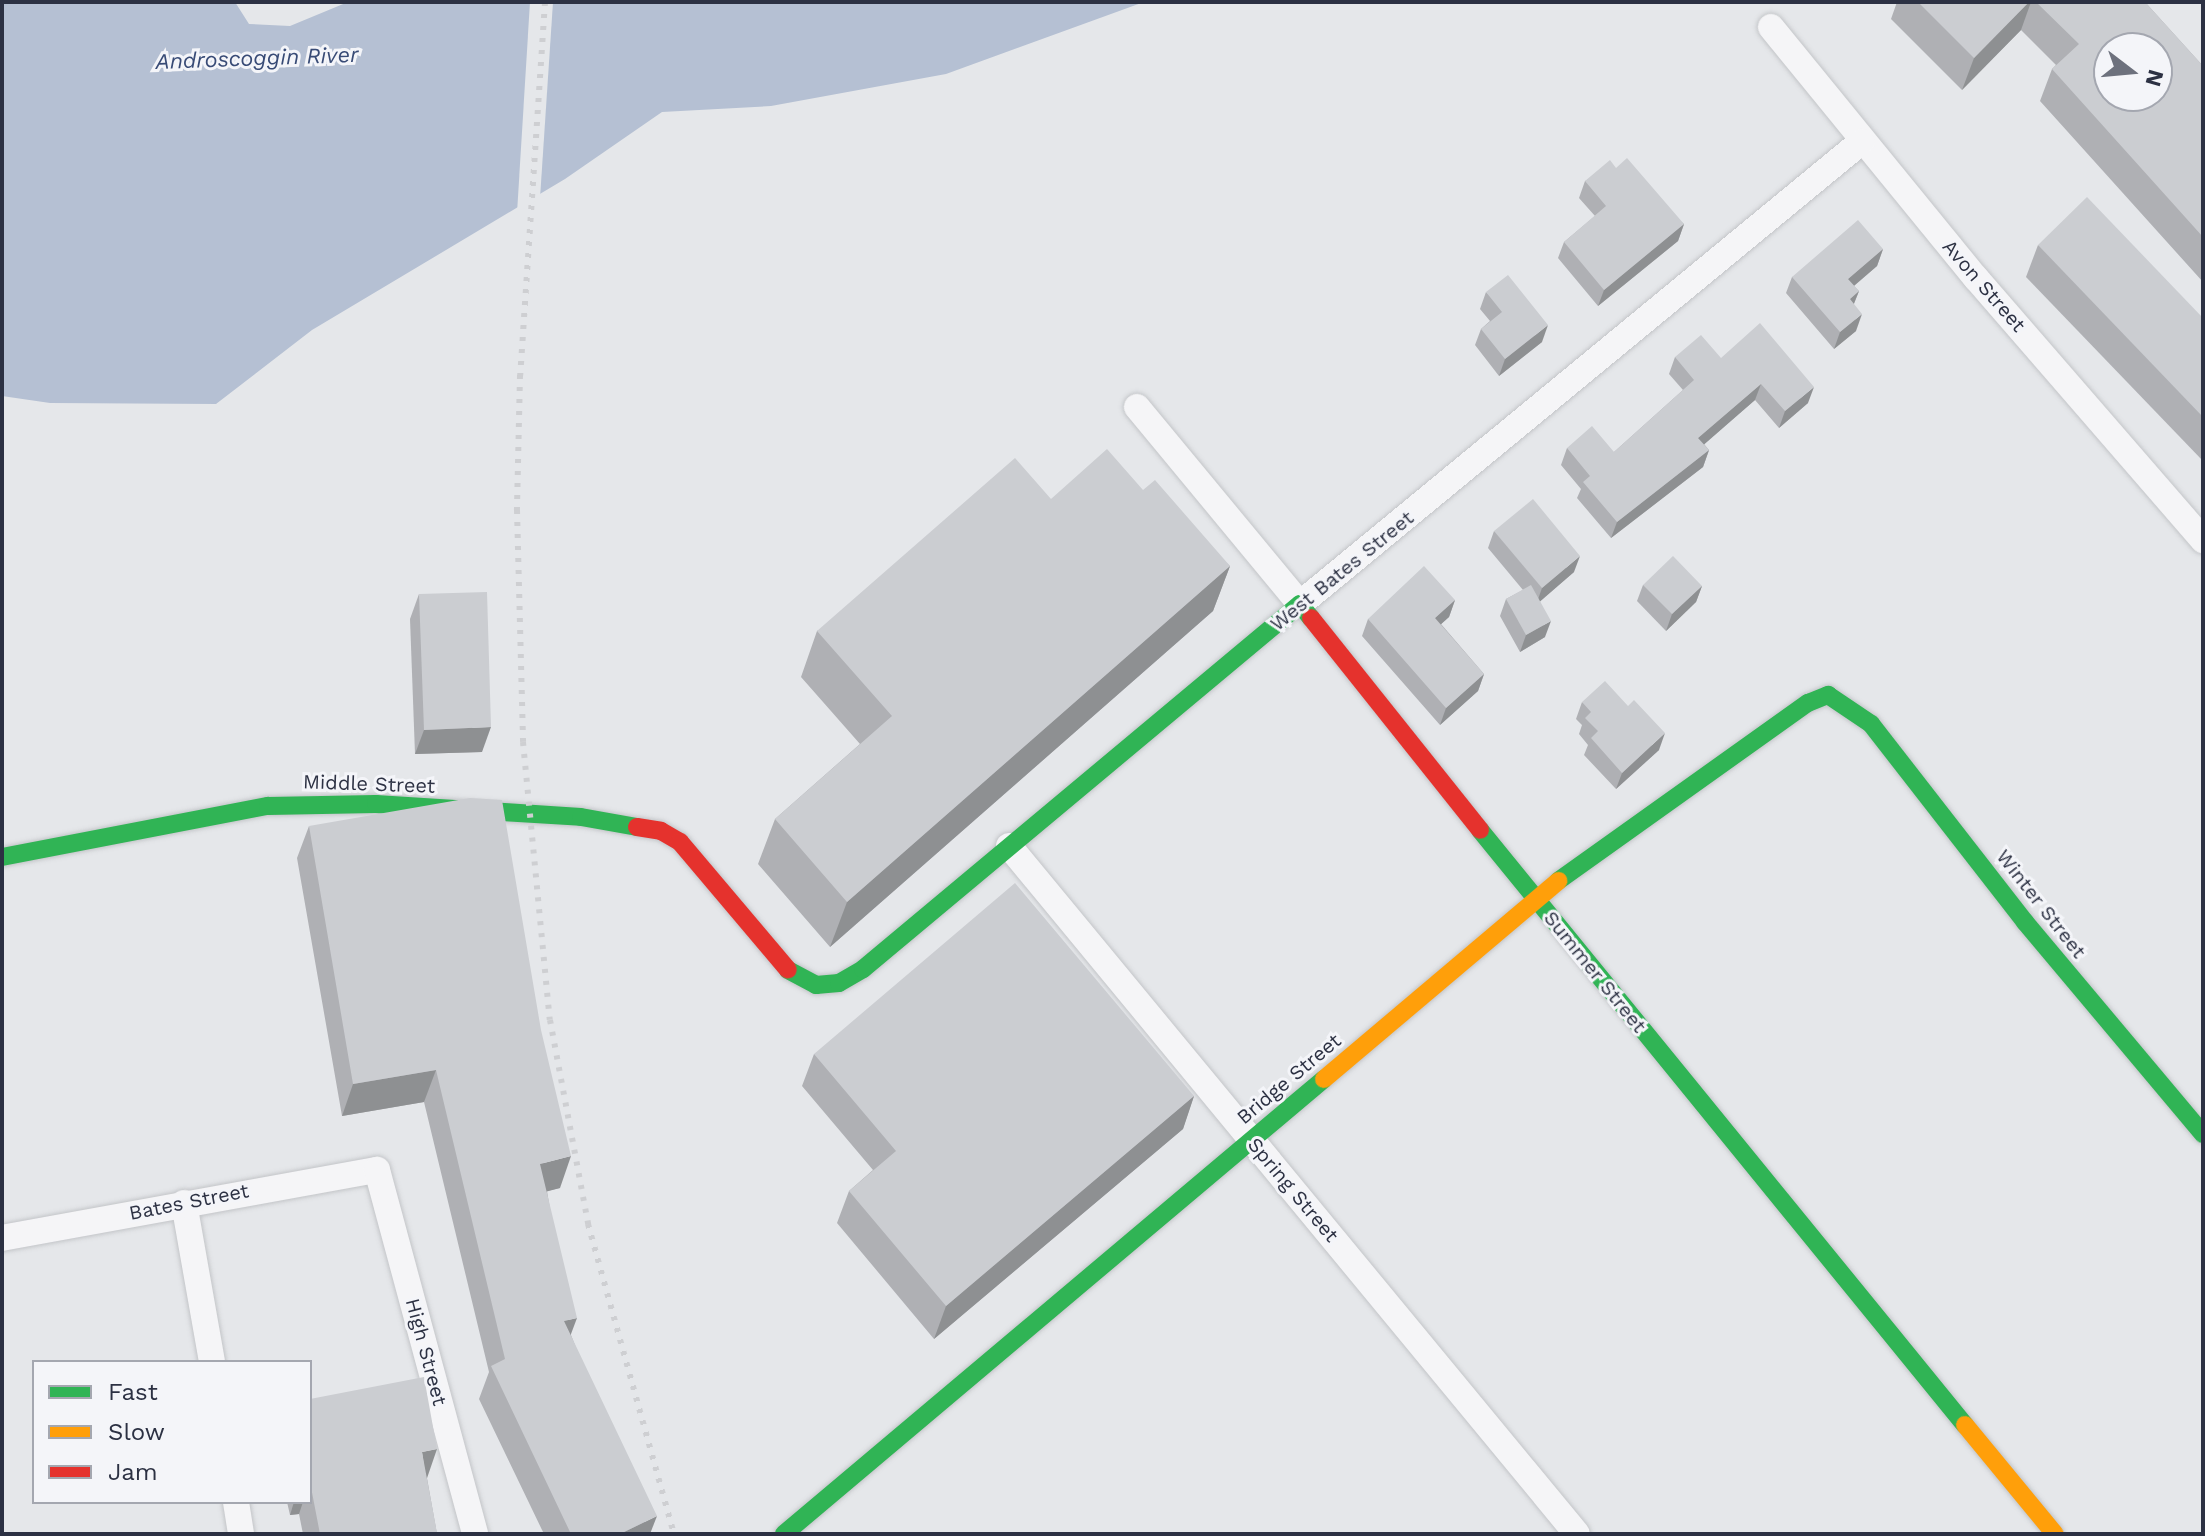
<!DOCTYPE html>
<html>
<head>
<meta charset="utf-8">
<style>
	body { margin:0 }
	#map { position:relative; width:2205px; height:1536px; overflow:hidden; background:#e5e7ea; font-family:"Work Sans",sans-serif }
	div>[style] { position:absolute }
	.water>* { inset:0; background:#b5c0d3 }
	.pier>* { inset:0; background:#e5e7ea }
	.roads { filter:drop-shadow(0 0 2px #c3c5c8) drop-shadow(0 0 2px #c3c5c8) }
	.street>* { height:26px; margin:-13px; padding:0 13px; transform-origin:13px; border-radius:13px; background:#f5f5f7 }
	.fast>* { height:18px; margin:-9px; padding:0 9px; transform-origin:9px; border-radius:9px; background:#30b455 }
	.slow>* { height:18px; margin:-9px; padding:0 9px; transform-origin:9px; border-radius:9px; background:#ff9f0a }
	.jam>* { height:18px; margin:-9px; padding:0 9px; transform-origin:9px; border-radius:9px; background:#e5322d }
	.rail>* { height:6px; margin-top:-3px; transform-origin:0; background:repeating-linear-gradient(90deg,#cecfd2 0 4px,transparent 0 12px) }
	.wall>* { inset:0; background:#afb0b4 }
	.shaded-wall>* { inset:0; background:#8e9092 }
	.building>* { inset:0; background:#cbcdd1 }
	span { translate:-50% -50%; white-space:nowrap; text-align:center; line-height:1.15; -webkit-text-stroke:6px #f4f5f9; paint-order:stroke }
	.street-label { font-size:20px; color:#2c3143 }
	.water-label { font-size:22px; color:#384b76; font-style:italic }
	.frame { position:absolute; inset:0; border:4px solid #2c3143; pointer-events:none }
	.legend { position:absolute; left:32px; top:1360px; width:280px; height:144px; box-sizing:border-box; background:#f4f5f9; border:2px solid #a4a7b0; margin:0; padding:10px 14px; list-style:none; font-size:24px; color:#2c3143 }
	.legend li { display:flex; align-items:center; gap:16px; height:40px }
	.legend b { width:40px; border:2px solid #a4a7b0 }
	.north { position:absolute; left:2093px; top:32px; width:80px; height:80px; box-sizing:border-box; background:#f4f5f9; border:2px solid #a4a7b0; border-radius:50%; rotate:106deg; font-size:22px; font-weight:700; line-height:32px; text-align:center; color:#2c3143 }
	.north::after { content:''; display:block; margin:auto; width:28px; height:36px; background:#6d717d; clip-path:polygon(50% 0,100% 100%,50% 72%,0 100%) }
</style>
</head>
<body>
<div id="map">
	<div class="water">
		<i style="clip-path:polygon(2px 2px,235px 2px,249px 24px,290px 26px,348px 2px,1144px 2px,946px 74px,771px 106px,662px 112px,565px 179px,312px 330px,216px 404px,50px 403px,2px 396px)"></i>
	</div>
	<div class="pier">
		<i style="clip-path:polygon(530px 2px,553px 2px,540px 198px,517px 213px)"></i>
	</div>
	<div class="roads">
		<div class="street">
			<i style="left:1771px;top:27px;width:324px;rotate:50.8deg"></i>
			<i style="left:1976px;top:278px;width:347px;rotate:49.1deg"></i>
			<i style="left:1137px;top:407px;width:256px;rotate:50.4deg"></i>
			<i style="left:1300px;top:604px;width:727px;rotate:-39.47deg"></i>
			<i style="left:1009px;top:846px;width:892px;rotate:50.46deg"></i>
			<i style="left:184px;top:1203px;width:161px;rotate:80deg"></i>
			<i style="left:2px;top:1238px;width:381px;rotate:-10.3deg"></i>
			<i style="left:377px;top:1170px;width:377px;rotate:74.9deg"></i>
			<i style="left:236px;top:1502px;width:32px;rotate:81deg"></i>
		</div>
		<div class="fast">
			<i style="left:1480px;top:830px;width:768px;rotate:50.82deg"></i>
			<i style="left:2px;top:857px;width:271px;rotate:-10.9deg"></i>
			<i style="left:268px;top:806px;width:108px;rotate:-1.1deg"></i>
			<i style="left:376px;top:804px;width:205px;rotate:3.6deg"></i>
			<i style="left:581px;top:817px;width:57px;rotate:10.1deg"></i>
			<i style="left:1558px;top:881px;width:307px;rotate:-35.5deg"></i>
			<i style="left:1808px;top:703px;width:22px;rotate:-22deg"></i>
			<i style="left:1828px;top:695px;width:52px;rotate:34deg"></i>
			<i style="left:1871px;top:724px;width:251px;rotate:52.1deg"></i>
			<i style="left:2025px;top:922px;width:277px;rotate:50deg"></i>
			<i style="left:788px;top:970px;width:32px;rotate:28deg"></i>
			<i style="left:816px;top:985px;width:23px;rotate:-5deg"></i>
			<i style="left:839px;top:983px;width:28px;rotate:-30deg"></i>
			<i style="left:863px;top:969px;width:569px;rotate:-39.87deg"></i>
			<i style="left:1300px;top:604px;width:18px;rotate:52deg"></i>
			<i style="left:784px;top:1534px;width:706px;rotate:-40.12deg"></i>
		</div>
		<div class="slow">
			<i style="left:1324px;top:1079px;width:307px;rotate:-40.2deg"></i>
			<i style="left:1965px;top:1425px;width:141px;rotate:50.5deg"></i>
		</div>
		<div class="jam">
			<i style="left:1311px;top:618px;width:271px;rotate:51.4deg"></i>
			<i style="left:637px;top:827px;width:24px;rotate:9deg"></i>
			<i style="left:661px;top:831px;width:22px;rotate:30deg"></i>
			<i style="left:680px;top:842px;width:167px;rotate:49.8deg"></i>
		</div>
	</div>
	<div class="rail">
		<i style="left:545px;top:2px;width:374px;rotate:93.8deg"></i>
		<i style="left:520px;top:375px;width:135px;rotate:91.3deg"></i>
		<i style="left:517px;top:510px;width:232px;rotate:88.5deg"></i>
		<i style="left:523px;top:742px;width:279px;rotate:84.5deg"></i>
		<i style="left:550px;top:1020px;width:208px;rotate:79.4deg"></i>
		<i style="left:588px;top:1224px;width:322px;rotate:74.5deg"></i>
	</div>
	<div class="wall">
		<i style="clip-path:polygon(1897px 2px,2145px 2px,2203px 66px,2203px 282px,2040px 101px,2052px 69px,2056px 65px,2021px 30px,1962px 90px,1891px 19px)"></i>
		<i style="clip-path:polygon(1616px 168px,1684px 224px,1678px 241px,1598px 306px,1558px 258px,1564px 242px,1595px 216px,1579px 198px,1585px 181px)"></i>
		<i style="clip-path:polygon(2038px 245px,2203px 318px,2203px 461px,2026px 277px)"></i>
		<i style="clip-path:polygon(1883px 249px,1877px 266px,1854px 286px,1859px 291px,1854px 304px,1856px 331px,1834px 349px,1786px 293px,1792px 277px)"></i>
		<i style="clip-path:polygon(1486px 292px,1542px 342px,1499px 376px,1475px 345px,1481px 329px,1490px 321px,1480px 309px)"></i>
		<i style="clip-path:polygon(1675px 357px,1721px 358px,1808px 403px,1779px 428px,1755px 400px,1704px 444px,1709px 450px,1703px 467px,1611px 538px,1577px 498px,1581px 489px,1561px 465px,1567px 448px,1614px 452px,1683px 390px,1669px 374px)"></i>
		<i style="clip-path:polygon(1143px 490px,1230px 566px,1213px 611px,830px 947px,758px 864px,775px 819px,860px 744px,801px 677px,817px 631px,1051px 499px)"></i>
		<i style="clip-path:polygon(1494px 531px,1574px 572px,1540px 601px,1545px 637px,1520px 652px,1500px 616px,1506px 599px,1523px 590px,1488px 548px)"></i>
		<i style="clip-path:polygon(1643px 585px,1702px 586px,1696px 602px,1666px 631px,1637px 601px)"></i>
		<i style="clip-path:polygon(419px 594px,482px 752px,415px 754px,410px 619px)"></i>
		<i style="clip-path:polygon(1455px 600px,1449px 617px,1441px 624px,1484px 674px,1478px 691px,1440px 725px,1362px 636px,1368px 619px)"></i>
		<i style="clip-path:polygon(1582px 702px,1659px 750px,1616px 789px,1584px 755px,1588px 745px,1579px 734px,1582px 725px,1576px 719px)"></i>
		<i style="clip-path:polygon(309px 826px,560px 1188px,547px 1191px,571px 1335px,650px 1534px,544px 1534px,479px 1399px,489px 1372px,424px 1102px,342px 1116px,297px 858px)"></i>
		<i style="clip-path:polygon(814px 1054px,1194px 1096px,1183px 1129px,934px 1339px,837px 1223px,849px 1191px,873px 1170px,802px 1086px)"></i>
		<i style="clip-path:polygon(310px 1399px,427px 1478px,437px 1534px,303px 1534px,299px 1514px,290px 1515px,287px 1502px,310px 1502px)"></i>
	</div>
	<div class="shaded-wall">
		<i style="clip-path:polygon(2029px 2px,2031px 2px,2021px 30px,1962px 90px,1974px 58px)"></i>
		<i style="clip-path:polygon(1684px 224px,1678px 241px,1598px 306px,1604px 290px)"></i>
		<i style="clip-path:polygon(1883px 249px,1877px 266px,1842px 296px,1848px 279px)"></i>
		<i style="clip-path:polygon(1859px 291px,1852px 308px,1850px 299px)"></i>
		<i style="clip-path:polygon(1862px 314px,1856px 331px,1834px 349px,1840px 332px)"></i>
		<i style="clip-path:polygon(1548px 325px,1542px 342px,1499px 376px,1505px 359px)"></i>
		<i style="clip-path:polygon(1761px 384px,1755px 400px,1692px 455px,1698px 438px)"></i>
		<i style="clip-path:polygon(1814px 387px,1808px 403px,1779px 428px,1785px 411px)"></i>
		<i style="clip-path:polygon(1709px 450px,1703px 467px,1611px 538px,1617px 522px)"></i>
		<i style="clip-path:polygon(1580px 556px,1574px 572px,1536px 605px,1542px 588px)"></i>
		<i style="clip-path:polygon(1230px 566px,1213px 611px,830px 947px,847px 902px)"></i>
		<i style="clip-path:polygon(1702px 586px,1696px 602px,1666px 631px,1672px 614px)"></i>
		<i style="clip-path:polygon(1455px 600px,1449px 617px,1429px 635px,1435px 618px)"></i>
		<i style="clip-path:polygon(1551px 621px,1545px 637px,1520px 652px,1526px 635px)"></i>
		<i style="clip-path:polygon(1484px 674px,1478px 691px,1440px 725px,1446px 708px)"></i>
		<i style="clip-path:polygon(491px 727px,482px 752px,415px 754px,424px 730px)"></i>
		<i style="clip-path:polygon(1665px 733px,1659px 750px,1616px 789px,1622px 773px)"></i>
		<i style="clip-path:polygon(436px 1070px,424px 1102px,342px 1116px,353px 1084px)"></i>
		<i style="clip-path:polygon(1194px 1096px,1183px 1129px,934px 1339px,946px 1306px)"></i>
		<i style="clip-path:polygon(571px 1156px,560px 1188px,529px 1196px,540px 1164px)"></i>
		<i style="clip-path:polygon(577px 1318px,565px 1350px,564px 1321px)"></i>
		<i style="clip-path:polygon(437px 1449px,426px 1481px,422px 1452px)"></i>
		<i style="clip-path:polygon(294px 1502px,303px 1502px,299px 1514px,290px 1515px)"></i>
		<i style="clip-path:polygon(657px 1516px,650px 1534px,620px 1534px)"></i>
	</div>
	<div class="building">
		<i style="clip-path:polygon(1918px 2px,2029px 2px,1974px 58px)"></i>
		<i style="clip-path:polygon(evenodd,2036px 2px,2145px 2px,2203px 66px,2203px 237px,2052px 69px,2079px 44px,2036px 2px,2109px 48px,2157px 48px,2157px 96px,2109px 96px,2109px 48px)"></i>
		<i style="clip-path:polygon(1627px 158px,1684px 224px,1604px 290px,1564px 242px,1606px 206px,1585px 181px,1610px 160px,1616px 168px)"></i>
		<i style="clip-path:polygon(2087px 197px,2203px 318px,2203px 417px,2038px 245px)"></i>
		<i style="clip-path:polygon(1858px 220px,1883px 249px,1848px 279px,1859px 291px,1850px 299px,1862px 314px,1840px 332px,1792px 277px)"></i>
		<i style="clip-path:polygon(1508px 275px,1548px 325px,1505px 359px,1481px 329px,1502px 312px,1486px 292px)"></i>
		<i style="clip-path:polygon(1760px 323px,1814px 387px,1785px 411px,1761px 384px,1698px 438px,1709px 450px,1617px 522px,1583px 482px,1590px 476px,1567px 448px,1592px 426px,1614px 452px,1694px 380px,1675px 357px,1701px 335px,1721px 358px)"></i>
		<i style="clip-path:polygon(1107px 449px,1143px 490px,1155px 480px,1230px 566px,847px 902px,775px 819px,892px 716px,817px 631px,1015px 458px,1051px 499px)"></i>
		<i style="clip-path:polygon(1533px 499px,1580px 556px,1542px 588px,1494px 531px)"></i>
		<i style="clip-path:polygon(1673px 556px,1702px 586px,1672px 614px,1643px 585px)"></i>
		<i style="clip-path:polygon(1424px 566px,1455px 600px,1435px 618px,1484px 674px,1446px 708px,1368px 619px)"></i>
		<i style="clip-path:polygon(1531px 585px,1551px 621px,1526px 635px,1506px 599px)"></i>
		<i style="clip-path:polygon(487px 592px,491px 727px,424px 730px,419px 594px)"></i>
		<i style="clip-path:polygon(1605px 681px,1628px 706px,1634px 700px,1665px 733px,1622px 773px,1591px 738px,1598px 731px,1585px 718px,1591px 712px,1582px 702px)"></i>
		<i style="clip-path:polygon(470px 798px,502px 800px,541px 1030px,571px 1156px,540px 1164px,577px 1318px,564px 1321px,657px 1516px,620px 1534px,571px 1534px,491px 1366px,505px 1359px,436px 1070px,353px 1084px,309px 826px)"></i>
		<i style="clip-path:polygon(1015px 883px,1194px 1096px,946px 1306px,849px 1191px,896px 1151px,814px 1054px)"></i>
		<i style="clip-path:polygon(424px 1377px,437px 1449px,422px 1452px,437px 1533px,320px 1534px,310px 1482px,310px 1399px)"></i>
	</div>
	<div class="street-label">
		<span style="left:1984px;top:286px;rotate:49deg">Avon Street</span>
		<span style="left:1342px;top:571px;rotate:-39deg">West Bates Street</span>
		<span style="left:369px;top:784px;rotate:2deg">Middle Street</span>
		<span style="left:2041px;top:904px;rotate:52deg">Winter Street</span>
		<span style="left:1595px;top:972px;rotate:51deg">Summer Street</span>
		<span style="left:1289px;top:1079px;rotate:-40deg">Bridge Street</span>
		<span style="left:1293px;top:1190px;rotate:50deg">Spring Street</span>
		<span style="left:189px;top:1202px;rotate:-11deg">Bates Street</span>
		<span style="left:426px;top:1352px;rotate:75deg">High Street</span>
	</div>
	<div class="water-label">
		<span style="left:257px;top:58px;rotate:-2deg">Androscoggin River</span>
	</div>
	<div class="frame"></div>
	<ul class="legend">
	<li><b style="height:10px;background:#30b455"></b>Fast</li>
	<li><b style="height:10px;background:#ff9f0a"></b>Slow</li>
	<li><b style="height:10px;background:#e5322d"></b>Jam</li>
	</ul>
	<div class="north">N</div>
</div>
</body>
</html>
